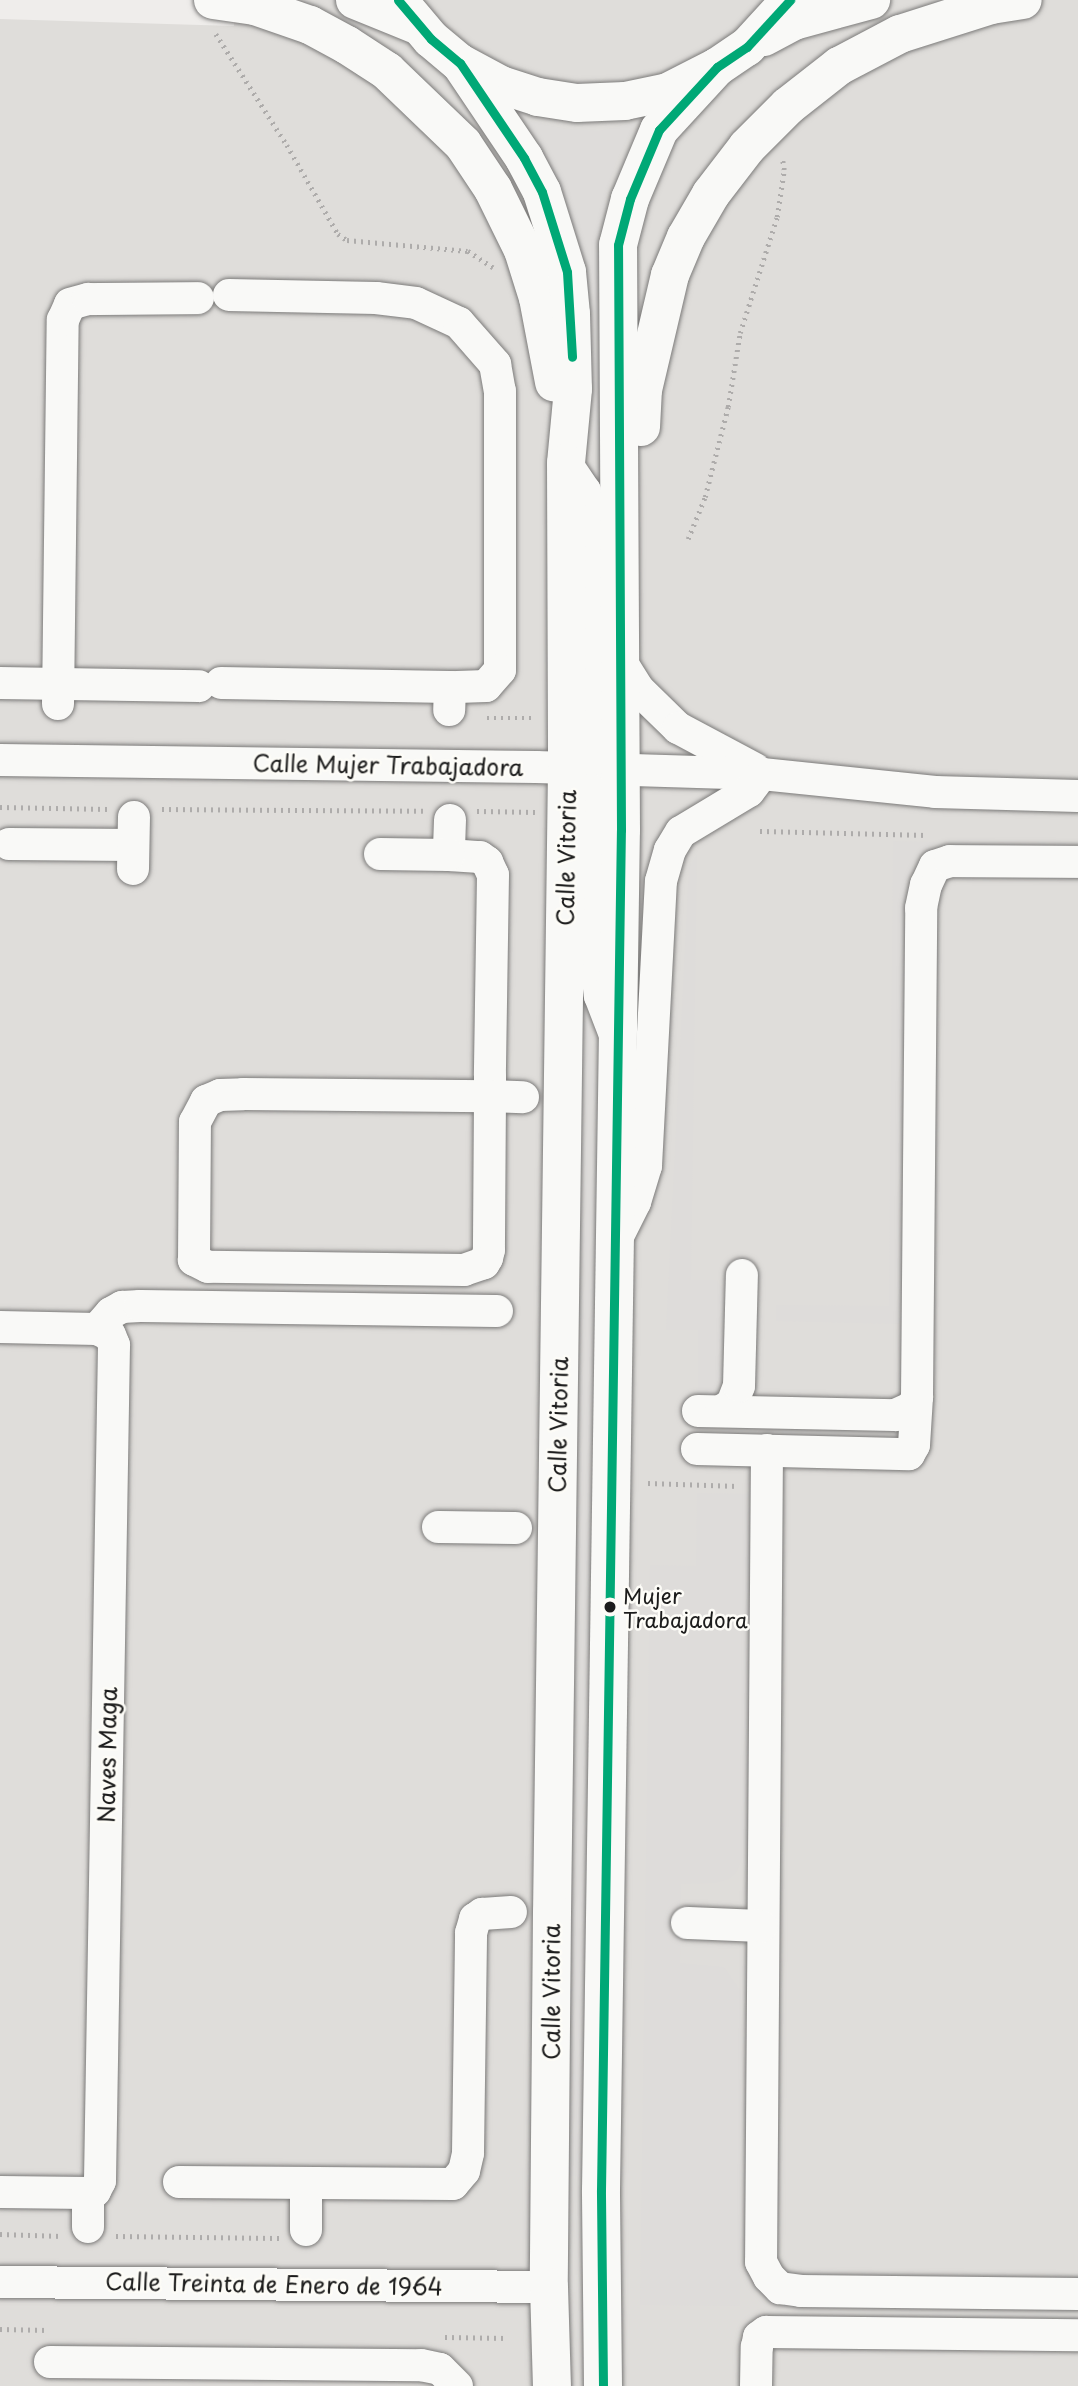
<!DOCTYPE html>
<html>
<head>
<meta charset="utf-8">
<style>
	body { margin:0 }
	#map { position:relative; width:1078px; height:2386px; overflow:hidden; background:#efedeb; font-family:"Playpen Sans",sans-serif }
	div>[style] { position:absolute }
	.built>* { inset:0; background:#dfddda }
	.green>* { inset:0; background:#dedcda }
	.path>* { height:4.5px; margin-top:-2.25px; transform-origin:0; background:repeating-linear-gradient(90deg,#aeacab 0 2px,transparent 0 7px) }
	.roads { filter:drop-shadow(0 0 2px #7b7a79) drop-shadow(0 0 2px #7b7a79) }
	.minor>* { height:32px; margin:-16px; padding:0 16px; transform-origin:16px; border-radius:16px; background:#f9f9f7 }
	.highway>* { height:38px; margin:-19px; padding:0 19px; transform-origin:19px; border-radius:19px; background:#f9f9f7 }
	.bus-1>* { height:9px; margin:-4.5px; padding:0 4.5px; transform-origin:4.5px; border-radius:4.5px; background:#00a876 }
	.dots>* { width:19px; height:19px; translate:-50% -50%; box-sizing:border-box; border:4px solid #fdfcf7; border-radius:50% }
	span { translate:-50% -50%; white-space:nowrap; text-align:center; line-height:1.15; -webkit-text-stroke:5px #fdfcf7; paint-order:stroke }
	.bus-label { font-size:21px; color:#1c1c1c }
	.left { translate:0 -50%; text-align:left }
	.street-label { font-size:23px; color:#1c1c1c }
</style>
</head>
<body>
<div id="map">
	<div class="built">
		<i style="clip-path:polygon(234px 0,1078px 0,1078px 2386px,0 2386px,0 19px,234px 26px)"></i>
	</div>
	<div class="green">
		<i style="clip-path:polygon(522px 119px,566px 129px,599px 131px,637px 121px,616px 162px,607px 191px,600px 229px,597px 278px,602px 466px,591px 413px,585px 349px,538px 147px)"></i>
		<i style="clip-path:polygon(893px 841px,936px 842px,917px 858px,906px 881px,900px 1324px,776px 1321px,776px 1305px,889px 1306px)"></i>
		<i style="clip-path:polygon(697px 854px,691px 1280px,716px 1280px,722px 1288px,724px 1336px,723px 1371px,719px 1389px,714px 1396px,698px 1402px,698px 1330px,666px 1330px,689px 866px)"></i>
		<i style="clip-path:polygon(584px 971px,598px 1107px,581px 2176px,567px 2176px)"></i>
		<i style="clip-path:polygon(697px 1493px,752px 1494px,747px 1848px,736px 1873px,729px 1879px,715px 1883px,681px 1884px,680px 1963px,724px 1967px,741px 1991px,740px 2306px,640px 2305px,650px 1565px,696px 1566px)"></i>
	</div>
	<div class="path">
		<i style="left:216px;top:34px;width:132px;rotate:57.4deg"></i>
		<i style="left:287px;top:145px;width:103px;rotate:60.2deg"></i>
		<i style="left:338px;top:234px;width:11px;rotate:34deg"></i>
		<i style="left:347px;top:240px;width:121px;rotate:5.2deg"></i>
		<i style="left:468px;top:251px;width:30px;rotate:33deg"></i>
		<i style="left:688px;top:539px;width:45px;rotate:-68deg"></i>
		<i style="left:705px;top:497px;width:93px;rotate:-75.7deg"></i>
		<i style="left:728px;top:407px;width:75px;rotate:-80.8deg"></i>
		<i style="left:740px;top:333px;width:122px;rotate:-72.3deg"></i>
		<i style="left:777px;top:217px;width:48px;rotate:-81.5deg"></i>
		<i style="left:784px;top:170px;width:12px;rotate:-99deg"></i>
		<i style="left:487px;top:718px;width:48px"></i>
		<i style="left:0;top:807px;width:108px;rotate:1.1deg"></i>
		<i style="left:162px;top:809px;width:261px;rotate:0.4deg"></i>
		<i style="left:477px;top:811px;width:58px;rotate:1deg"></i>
		<i style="left:760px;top:831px;width:167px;rotate:1.4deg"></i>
		<i style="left:648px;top:1483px;width:90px;rotate:1.9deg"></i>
		<i style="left:0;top:2234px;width:62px;rotate:1.8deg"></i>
		<i style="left:116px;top:2236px;width:163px;rotate:0.7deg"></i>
		<i style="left:0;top:2329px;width:48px;rotate:1.2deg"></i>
		<i style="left:445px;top:2337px;width:62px;rotate:0.9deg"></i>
	</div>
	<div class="roads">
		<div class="minor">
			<i style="left:229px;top:295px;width:147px;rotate:1.2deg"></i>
			<i style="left:376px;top:298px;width:40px;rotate:7.1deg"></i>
			<i style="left:416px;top:303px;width:47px;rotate:24.9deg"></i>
			<i style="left:459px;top:323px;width:55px;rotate:48.7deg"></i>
			<i style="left:495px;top:364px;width:27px;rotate:80deg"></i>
			<i style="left:500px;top:391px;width:279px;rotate:90deg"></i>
			<i style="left:500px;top:670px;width:21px;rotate:131deg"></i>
			<i style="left:486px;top:686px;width:36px;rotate:178deg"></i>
			<i style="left:450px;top:687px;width:23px;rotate:92deg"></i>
			<i style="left:566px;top:463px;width:34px;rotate:56deg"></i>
			<i style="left:585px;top:491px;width:252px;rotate:88.2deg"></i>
			<i style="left:593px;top:743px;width:14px;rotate:56deg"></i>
			<i style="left:601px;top:755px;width:25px;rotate:37deg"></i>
			<i style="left:620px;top:660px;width:34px;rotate:58deg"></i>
			<i style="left:638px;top:689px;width:56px;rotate:44.3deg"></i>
			<i style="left:678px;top:728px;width:87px;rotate:28deg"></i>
			<i style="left:0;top:683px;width:199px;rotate:0.9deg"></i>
			<i style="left:221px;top:683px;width:229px;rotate:1deg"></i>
			<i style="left:58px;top:704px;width:384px;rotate:-89.3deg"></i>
			<i style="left:63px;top:320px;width:17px;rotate:-66deg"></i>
			<i style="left:70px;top:304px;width:19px;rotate:-16deg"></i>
			<i style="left:88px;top:299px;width:110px;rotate:-0.5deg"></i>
			<i style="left:0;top:760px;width:536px;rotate:0.75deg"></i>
			<i style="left:536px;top:767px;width:226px;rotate:1.8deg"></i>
			<i style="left:762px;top:774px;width:174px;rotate:5.9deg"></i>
			<i style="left:935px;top:792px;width:143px;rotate:1.6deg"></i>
			<i style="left:567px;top:768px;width:32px;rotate:44deg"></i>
			<i style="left:590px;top:790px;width:17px;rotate:69deg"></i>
			<i style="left:596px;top:806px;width:163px;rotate:89.6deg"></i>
			<i style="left:597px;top:969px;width:27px;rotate:84deg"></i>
			<i style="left:600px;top:996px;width:40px;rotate:69deg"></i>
			<i style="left:450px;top:820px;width:35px;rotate:92deg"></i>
			<i style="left:449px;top:855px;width:31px;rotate:4deg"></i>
			<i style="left:480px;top:857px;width:9px;rotate:36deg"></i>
			<i style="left:487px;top:862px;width:14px;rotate:65deg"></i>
			<i style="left:493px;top:875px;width:200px;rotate:90.9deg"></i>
			<i style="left:490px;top:1075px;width:21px;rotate:90deg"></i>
			<i style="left:490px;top:1096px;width:154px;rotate:90.4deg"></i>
			<i style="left:489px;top:1250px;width:8px;rotate:104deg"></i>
			<i style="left:487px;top:1258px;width:6px;rotate:121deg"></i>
			<i style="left:484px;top:1263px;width:21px;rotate:161deg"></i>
			<i style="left:464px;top:1270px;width:256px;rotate:-179.3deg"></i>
			<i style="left:208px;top:1267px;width:16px;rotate:-153deg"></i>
			<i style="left:194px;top:1260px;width:138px;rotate:-89.6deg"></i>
			<i style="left:195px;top:1122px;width:24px;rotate:-62deg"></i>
			<i style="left:206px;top:1101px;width:15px;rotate:-23deg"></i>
			<i style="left:220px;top:1095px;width:23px;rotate:-2deg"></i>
			<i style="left:243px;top:1094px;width:247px;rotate:0.5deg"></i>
			<i style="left:490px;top:1096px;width:33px;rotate:2deg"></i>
			<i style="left:9px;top:844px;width:124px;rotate:0.5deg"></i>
			<i style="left:380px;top:854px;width:69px;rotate:0.8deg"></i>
			<i style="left:133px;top:869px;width:52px;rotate:-88.9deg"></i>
			<i style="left:615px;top:1242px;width:45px;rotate:-63.4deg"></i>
			<i style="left:635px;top:1202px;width:38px;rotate:-73deg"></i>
			<i style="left:646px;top:1166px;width:285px;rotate:-87deg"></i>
			<i style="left:661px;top:881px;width:32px;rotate:-74deg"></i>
			<i style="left:670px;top:850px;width:21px;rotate:-59deg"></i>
			<i style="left:681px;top:832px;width:79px;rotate:-31.1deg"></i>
			<i style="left:749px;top:791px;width:21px;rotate:-53deg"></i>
			<i style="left:0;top:1327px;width:97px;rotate:1.2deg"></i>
			<i style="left:97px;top:1329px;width:14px;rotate:25deg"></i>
			<i style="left:110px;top:1335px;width:11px;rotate:68deg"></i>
			<i style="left:114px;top:1345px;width:836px;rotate:90.96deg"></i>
			<i style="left:100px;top:2181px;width:11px;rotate:117deg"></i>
			<i style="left:95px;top:2191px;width:7px;rotate:164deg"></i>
			<i style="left:88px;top:2193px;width:88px;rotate:-179.3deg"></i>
			<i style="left:97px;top:1329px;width:21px;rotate:-49deg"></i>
			<i style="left:111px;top:1313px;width:13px;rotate:-29deg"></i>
			<i style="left:122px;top:1307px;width:18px;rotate:-3deg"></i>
			<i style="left:140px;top:1306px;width:357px;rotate:0.8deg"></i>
			<i style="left:698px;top:1411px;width:197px;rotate:1.2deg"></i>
			<i style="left:895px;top:1415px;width:20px;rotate:-24deg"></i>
			<i style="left:913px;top:1407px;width:11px;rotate:-68deg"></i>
			<i style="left:917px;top:1397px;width:489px;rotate:-89.5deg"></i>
			<i style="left:921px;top:908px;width:24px;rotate:-78deg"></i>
			<i style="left:926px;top:885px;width:21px;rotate:-65deg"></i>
			<i style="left:935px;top:866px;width:16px;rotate:-18deg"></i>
			<i style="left:950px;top:861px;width:128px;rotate:0.4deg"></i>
			<i style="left:721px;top:1411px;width:13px;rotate:-32deg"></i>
			<i style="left:732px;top:1404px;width:19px;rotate:-69deg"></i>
			<i style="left:739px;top:1386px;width:111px;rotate:-88.5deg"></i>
			<i style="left:697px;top:1449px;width:212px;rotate:1.4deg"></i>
			<i style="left:909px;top:1454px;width:10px;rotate:-61deg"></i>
			<i style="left:914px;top:1445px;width:48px;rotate:-86.4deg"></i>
			<i style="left:767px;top:1450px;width:812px;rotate:90.42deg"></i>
			<i style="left:761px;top:2262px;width:17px;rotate:62deg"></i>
			<i style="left:769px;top:2277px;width:16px;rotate:45deg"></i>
			<i style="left:780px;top:2288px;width:21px;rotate:8deg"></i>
			<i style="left:801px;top:2291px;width:277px;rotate:0.6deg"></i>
			<i style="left:438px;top:1527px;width:78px;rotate:0.7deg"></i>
			<i style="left:687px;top:1923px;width:75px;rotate:2.3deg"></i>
			<i style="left:179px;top:2182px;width:274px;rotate:0.4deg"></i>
			<i style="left:453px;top:2184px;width:17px;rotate:-50deg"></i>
			<i style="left:464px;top:2171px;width:18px;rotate:-77deg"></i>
			<i style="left:468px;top:2153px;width:220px;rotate:-89.2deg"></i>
			<i style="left:471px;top:1933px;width:15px;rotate:-74deg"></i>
			<i style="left:475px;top:1919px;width:9px;rotate:-36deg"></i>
			<i style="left:482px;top:1914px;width:29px;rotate:-4deg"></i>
			<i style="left:88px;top:2193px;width:34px;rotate:90deg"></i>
			<i style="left:306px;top:2230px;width:47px;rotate:-90deg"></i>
			<i style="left:0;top:2282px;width:549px;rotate:0.52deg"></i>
			<i style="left:50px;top:2362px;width:371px;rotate:0.5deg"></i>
			<i style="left:421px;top:2365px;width:19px;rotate:12deg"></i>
			<i style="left:440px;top:2369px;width:24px;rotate:45deg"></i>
			<i style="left:756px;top:2386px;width:39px;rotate:-89deg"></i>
			<i style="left:757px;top:2347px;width:10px;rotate:-79deg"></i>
			<i style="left:759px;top:2337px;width:9px;rotate:-36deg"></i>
			<i style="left:766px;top:2332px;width:312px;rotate:0.6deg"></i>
		</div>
		<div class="highway">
			<i style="left:213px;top:0;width:42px;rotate:8.1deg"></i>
			<i style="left:255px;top:6px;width:58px;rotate:19.1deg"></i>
			<i style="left:310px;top:25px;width:42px;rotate:28.4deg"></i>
			<i style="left:347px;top:45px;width:48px;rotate:33deg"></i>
			<i style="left:387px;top:71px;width:105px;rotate:43.8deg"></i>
			<i style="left:463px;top:144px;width:54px;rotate:56.3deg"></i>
			<i style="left:493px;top:189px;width:68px;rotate:63.8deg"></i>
			<i style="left:523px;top:250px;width:50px;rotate:72.6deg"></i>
			<i style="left:538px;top:298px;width:86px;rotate:79.2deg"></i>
			<i style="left:355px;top:0;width:67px;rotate:22deg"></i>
			<i style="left:398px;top:0;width:51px;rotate:49.8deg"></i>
			<i style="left:431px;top:39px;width:38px;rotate:40deg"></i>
			<i style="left:460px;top:63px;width:47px;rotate:28.2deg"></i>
			<i style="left:501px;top:85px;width:39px;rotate:18deg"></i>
			<i style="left:538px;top:97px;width:39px;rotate:9deg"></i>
			<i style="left:577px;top:103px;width:48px;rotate:-2.4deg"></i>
			<i style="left:625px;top:101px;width:44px;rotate:-11.8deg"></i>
			<i style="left:668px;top:92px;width:55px;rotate:-27deg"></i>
			<i style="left:717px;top:67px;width:36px;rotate:-34deg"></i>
			<i style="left:747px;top:47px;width:64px;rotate:-47.5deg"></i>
			<i style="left:764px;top:37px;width:34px;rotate:-28deg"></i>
			<i style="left:794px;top:21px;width:80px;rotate:-15.3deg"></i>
			<i style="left:460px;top:63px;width:115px;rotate:56deg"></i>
			<i style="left:524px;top:158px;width:38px;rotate:62deg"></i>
			<i style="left:542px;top:192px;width:84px;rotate:72.6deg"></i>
			<i style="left:567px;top:272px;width:42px;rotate:84.6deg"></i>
			<i style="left:571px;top:314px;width:75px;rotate:88.5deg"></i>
			<i style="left:573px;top:389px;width:74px;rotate:95.4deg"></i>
			<i style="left:566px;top:463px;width:305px;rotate:89.8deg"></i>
			<i style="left:567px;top:768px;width:1144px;rotate:90.75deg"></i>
			<i style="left:552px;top:1912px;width:375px;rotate:90.5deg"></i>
			<i style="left:549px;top:2287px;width:99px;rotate:88.3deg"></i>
			<i style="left:641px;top:427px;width:37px;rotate:-87deg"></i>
			<i style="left:643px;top:390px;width:118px;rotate:-76.8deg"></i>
			<i style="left:670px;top:275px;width:41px;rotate:-67.2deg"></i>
			<i style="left:686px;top:237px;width:50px;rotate:-59.8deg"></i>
			<i style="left:711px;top:194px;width:59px;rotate:-52.5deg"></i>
			<i style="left:747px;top:147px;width:58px;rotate:-45deg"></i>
			<i style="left:788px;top:106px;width:65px;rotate:-38.1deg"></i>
			<i style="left:839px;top:66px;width:69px;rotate:-27.7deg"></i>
			<i style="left:900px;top:34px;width:96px;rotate:-17.7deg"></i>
			<i style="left:991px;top:5px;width:32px;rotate:-9deg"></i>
			<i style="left:603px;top:2386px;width:196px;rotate:-90.6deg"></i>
			<i style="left:601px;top:2190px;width:1360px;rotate:-89.16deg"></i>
			<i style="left:621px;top:830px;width:585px;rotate:-90.29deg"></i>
			<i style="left:618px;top:245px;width:48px;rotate:-75.4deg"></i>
			<i style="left:630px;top:199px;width:75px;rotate:-67.2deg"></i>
			<i style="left:659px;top:130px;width:86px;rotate:-47.4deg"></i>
		</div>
	</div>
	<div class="bus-1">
		<i style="left:398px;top:0;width:51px;rotate:49.8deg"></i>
		<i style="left:431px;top:39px;width:38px;rotate:40deg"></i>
		<i style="left:460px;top:63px;width:115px;rotate:56deg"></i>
		<i style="left:524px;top:158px;width:38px;rotate:62deg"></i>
		<i style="left:542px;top:192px;width:84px;rotate:72.6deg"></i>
		<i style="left:567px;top:272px;width:85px;rotate:86.6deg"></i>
		<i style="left:603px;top:2386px;width:196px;rotate:-90.6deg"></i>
		<i style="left:601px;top:2190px;width:1360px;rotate:-89.16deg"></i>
		<i style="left:621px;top:830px;width:585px;rotate:-90.29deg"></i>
		<i style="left:618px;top:245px;width:48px;rotate:-75.4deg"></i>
		<i style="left:630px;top:199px;width:75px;rotate:-67.2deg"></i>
		<i style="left:659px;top:130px;width:86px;rotate:-47.4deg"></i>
		<i style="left:717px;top:67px;width:36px;rotate:-34deg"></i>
		<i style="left:747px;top:47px;width:64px;rotate:-47.5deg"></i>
	</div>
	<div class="dots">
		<i style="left:610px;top:1607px;background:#1c1c1c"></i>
	</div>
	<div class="bus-label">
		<span class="left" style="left:623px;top:1607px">Mujer<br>Trabajadora</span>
	</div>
	<div class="street-label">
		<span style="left:388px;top:765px;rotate:1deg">Calle Mujer Trabajadora</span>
		<span style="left:566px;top:858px;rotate:-89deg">Calle Vitoria</span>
		<span style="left:558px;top:1425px;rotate:-89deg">Calle Vitoria</span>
		<span style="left:107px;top:1755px;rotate:-89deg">Naves Maga</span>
		<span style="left:551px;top:1992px;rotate:-90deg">Calle Vitoria</span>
		<span style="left:274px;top:2284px;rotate:1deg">Calle Treinta de Enero de 1964</span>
	</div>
</div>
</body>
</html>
